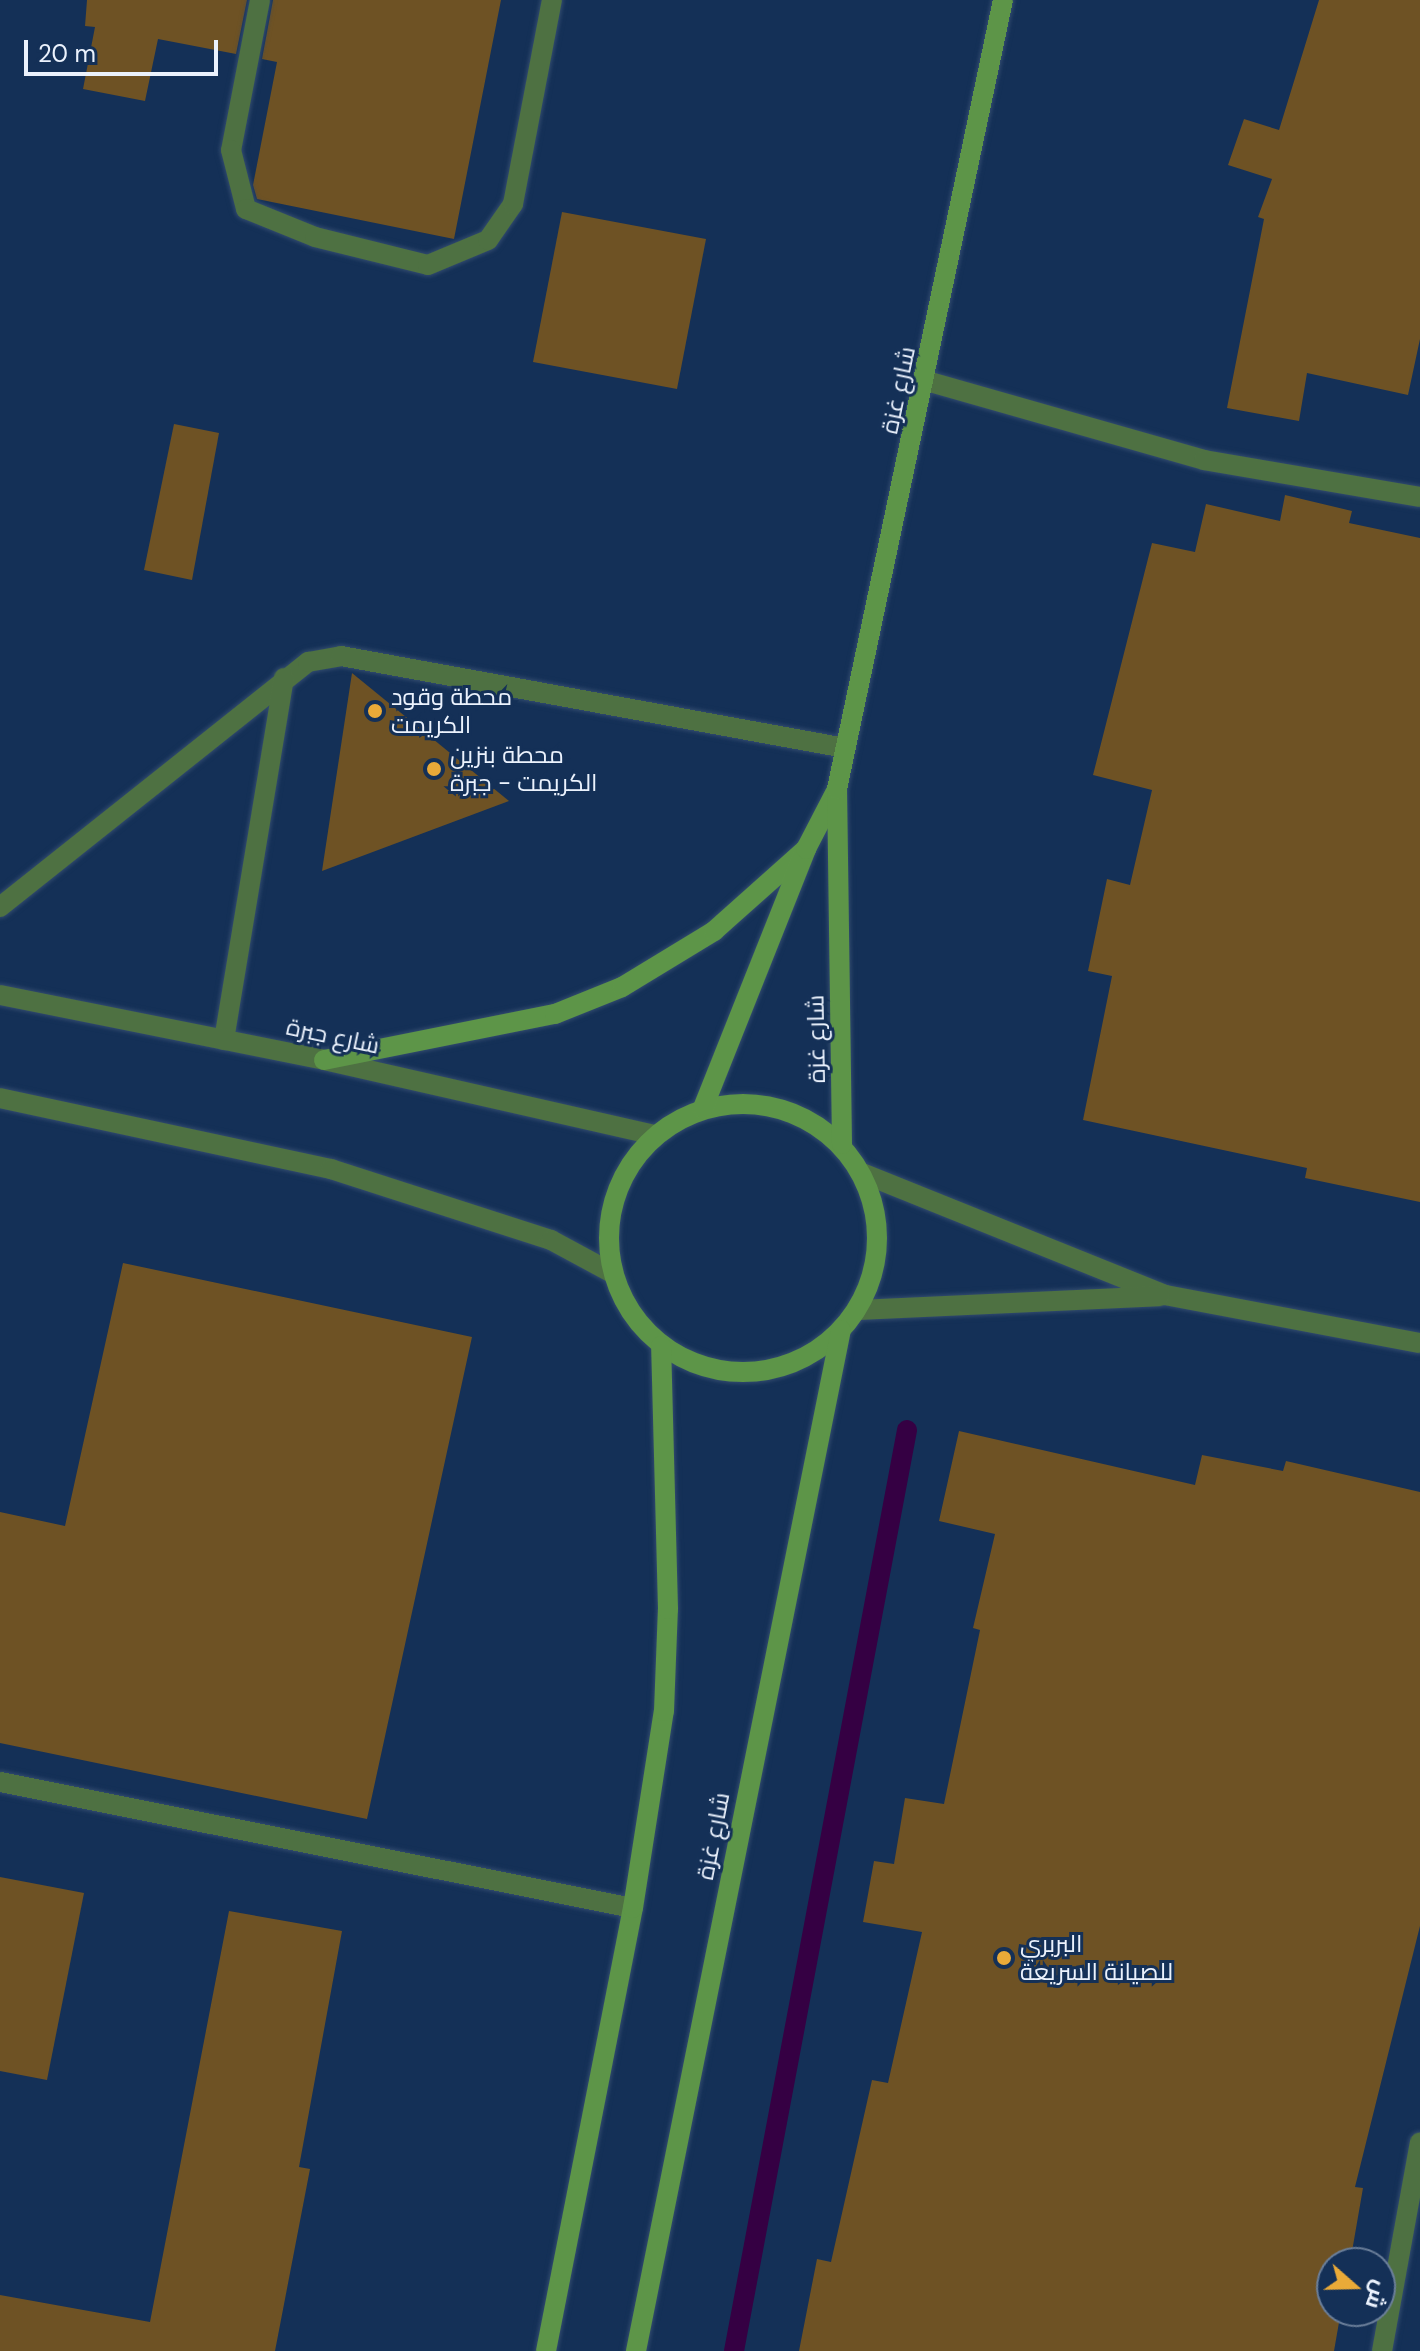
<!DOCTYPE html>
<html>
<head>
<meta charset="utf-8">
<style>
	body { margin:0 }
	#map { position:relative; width:1420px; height:2351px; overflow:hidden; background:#143057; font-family:"DM Sans",Cairo,sans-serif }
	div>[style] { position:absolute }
	.stream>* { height:20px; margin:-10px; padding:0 10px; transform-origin:10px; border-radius:10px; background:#350043 }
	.building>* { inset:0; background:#6e5224 }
	.roads { filter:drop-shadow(0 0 2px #324b6e) drop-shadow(0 0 2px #324b6e) }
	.service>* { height:20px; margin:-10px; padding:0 10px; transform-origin:10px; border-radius:10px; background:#4e7142 }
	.minor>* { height:20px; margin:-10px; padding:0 10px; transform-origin:10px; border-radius:10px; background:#4e7142 }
	.tertiary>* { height:20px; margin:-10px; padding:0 10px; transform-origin:10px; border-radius:10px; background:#4e7142 }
	.secondary>* { height:20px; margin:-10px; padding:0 10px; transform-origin:10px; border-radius:10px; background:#5d9548 }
	.secondary>.ring { margin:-10px; padding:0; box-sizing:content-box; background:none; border:20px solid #5d9548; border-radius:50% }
	.dots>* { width:22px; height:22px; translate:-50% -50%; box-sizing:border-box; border:4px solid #143057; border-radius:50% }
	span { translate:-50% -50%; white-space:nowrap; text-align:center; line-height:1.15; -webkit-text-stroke:6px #143057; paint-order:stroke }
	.street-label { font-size:24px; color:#ebf2fd }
	.poi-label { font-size:24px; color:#ebf2fd }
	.left { translate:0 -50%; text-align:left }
	.north { position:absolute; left:1316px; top:2247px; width:80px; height:80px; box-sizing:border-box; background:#143057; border:2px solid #6a7e99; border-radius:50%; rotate:110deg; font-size:22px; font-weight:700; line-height:32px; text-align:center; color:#ebf2fd }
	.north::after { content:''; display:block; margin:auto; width:28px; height:36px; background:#eaaa38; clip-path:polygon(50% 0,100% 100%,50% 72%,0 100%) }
	.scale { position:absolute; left:24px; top:40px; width:194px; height:36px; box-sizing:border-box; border:4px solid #ebf2fd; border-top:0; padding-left:10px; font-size:24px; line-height:28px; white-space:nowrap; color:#ebf2fd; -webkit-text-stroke:6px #143057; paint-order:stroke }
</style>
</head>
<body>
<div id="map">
	<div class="stream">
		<i style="left:734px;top:2351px;width:937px;rotate:-79.36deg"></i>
	</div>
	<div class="building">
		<i style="clip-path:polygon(87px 0,247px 0,236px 54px,158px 39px,145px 101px,83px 89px,95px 27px,85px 26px)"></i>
		<i style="clip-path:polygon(273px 0,501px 0,454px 239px,257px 199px,253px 185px,277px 62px,262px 59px)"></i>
		<i style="clip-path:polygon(1319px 0,1420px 0,1420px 339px,1408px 395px,1307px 373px,1299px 421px,1227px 408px,1264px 219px,1258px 217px,1272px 179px,1228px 165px,1244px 119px,1279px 130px)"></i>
		<i style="clip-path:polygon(562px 212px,706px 239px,677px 389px,533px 362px)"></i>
		<i style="clip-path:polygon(174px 424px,219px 433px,192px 580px,144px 570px)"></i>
		<i style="clip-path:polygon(1285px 495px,1352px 511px,1349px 523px,1420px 538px,1420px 1202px,1305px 1178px,1307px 1168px,1083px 1120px,1112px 976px,1088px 971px,1107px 879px,1130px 885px,1152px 790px,1093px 775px,1152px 543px,1195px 552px,1206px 504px,1280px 521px)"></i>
		<i style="clip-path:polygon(352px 673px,509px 801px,322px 871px)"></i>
		<i style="clip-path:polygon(123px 1263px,472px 1337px,367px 1819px,0 1743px,0 1512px,65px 1526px)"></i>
		<i style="clip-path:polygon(959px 1431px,1195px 1485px,1202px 1455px,1283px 1471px,1286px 1461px,1420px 1492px,1420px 1926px,1355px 2187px,1363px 2188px,1350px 2263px,1332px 2263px,1332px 2311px,1341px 2311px,1334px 2351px,799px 2351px,817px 2259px,831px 2262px,872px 2080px,888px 2083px,922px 1932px,863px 1922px,874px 1861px,894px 1864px,905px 1798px,944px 1804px,980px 1630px,973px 1628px,995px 1534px,939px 1521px)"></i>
		<i style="clip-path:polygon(0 1877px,84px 1893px,47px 2080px,0 2071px)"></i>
		<i style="clip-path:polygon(229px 1911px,342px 1931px,299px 2167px,310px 2169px,275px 2351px,0 2351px,0 2295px,150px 2322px)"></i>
	</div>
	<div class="roads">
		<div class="service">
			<i style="left:260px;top:0;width:153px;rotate:100.9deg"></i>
			<i style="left:231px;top:150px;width:61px;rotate:75.7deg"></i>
			<i style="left:246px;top:209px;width:74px;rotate:22.1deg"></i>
			<i style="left:315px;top:237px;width:116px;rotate:13.9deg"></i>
			<i style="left:428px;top:265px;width:65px;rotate:-22.6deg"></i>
			<i style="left:488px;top:240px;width:44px;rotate:-55.2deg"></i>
			<i style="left:513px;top:204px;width:208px;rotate:-79.2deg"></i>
			<i style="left:0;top:907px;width:394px;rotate:-38.5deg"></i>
			<i style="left:308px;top:662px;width:34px;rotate:-10deg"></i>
			<i style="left:341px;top:656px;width:512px;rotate:10.34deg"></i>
			<i style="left:224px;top:1040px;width:367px;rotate:-80.6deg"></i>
		</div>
		<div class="minor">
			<i style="left:927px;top:381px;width:288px;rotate:15.9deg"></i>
			<i style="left:1204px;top:460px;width:219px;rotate:9.7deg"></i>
			<i style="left:0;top:1782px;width:645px;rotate:11.26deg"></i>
			<i style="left:1382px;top:2351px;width:212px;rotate:-79.7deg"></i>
		</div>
		<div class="tertiary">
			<i style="left:0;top:995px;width:330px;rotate:11.3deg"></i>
			<i style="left:324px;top:1060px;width:339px;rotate:12.8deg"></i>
			<i style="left:0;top:1098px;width:339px;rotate:12.1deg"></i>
			<i style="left:331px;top:1169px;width:231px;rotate:17.9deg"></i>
			<i style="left:551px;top:1240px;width:69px;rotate:28.4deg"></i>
			<i style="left:862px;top:1173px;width:327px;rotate:21.9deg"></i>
			<i style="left:1165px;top:1295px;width:259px;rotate:10.7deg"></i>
			<i style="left:857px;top:1310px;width:303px;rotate:-2.6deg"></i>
		</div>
		<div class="secondary">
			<i style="left:324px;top:1060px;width:236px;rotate:-11.3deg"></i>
			<i style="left:555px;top:1014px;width:72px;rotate:-21.9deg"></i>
			<i style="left:622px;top:987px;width:108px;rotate:-31.3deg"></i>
			<i style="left:714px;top:931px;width:123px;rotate:-41.7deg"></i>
			<i class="ring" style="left:609px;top:1104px;width:248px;height:248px"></i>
			<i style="left:703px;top:1108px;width:279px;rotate:-68.3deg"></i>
			<i style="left:806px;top:849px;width:63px;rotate:-62.6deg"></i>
			<i style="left:842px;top:1144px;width:355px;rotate:-90.8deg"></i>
			<i style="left:837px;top:789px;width:806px;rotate:-78.12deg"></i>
			<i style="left:546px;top:2351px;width:451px;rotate:-78.9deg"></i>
			<i style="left:633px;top:1908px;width:199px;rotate:-81.1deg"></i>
			<i style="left:664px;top:1711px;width:102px;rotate:-87.8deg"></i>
			<i style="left:668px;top:1609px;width:263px;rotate:-91.5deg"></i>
			<i style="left:636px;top:2351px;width:1041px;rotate:-78.65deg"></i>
		</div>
	</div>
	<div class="dots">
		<i style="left:375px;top:711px;background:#eaaa38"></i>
		<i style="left:434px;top:769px;background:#eaaa38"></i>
		<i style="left:1004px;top:1958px;background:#eaaa38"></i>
	</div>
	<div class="street-label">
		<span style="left:898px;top:390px;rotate:-78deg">شارع غزة</span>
		<span style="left:333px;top:1036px;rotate:12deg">شارع جبرة</span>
		<span style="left:816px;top:1039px;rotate:-91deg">شارع غزة</span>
		<span style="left:713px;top:1836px;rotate:-79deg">شارع غزة</span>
	</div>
	<div class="poi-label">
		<span class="left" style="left:391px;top:711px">محطة وقود<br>الكريمت</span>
		<span class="left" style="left:450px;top:769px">محطة بنزين<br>الكريمت - جبرة</span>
		<span class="left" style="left:1020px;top:1958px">البربري<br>للصيانة السريعة</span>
	</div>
	<div class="north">ش</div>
	<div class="scale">20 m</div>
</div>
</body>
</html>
